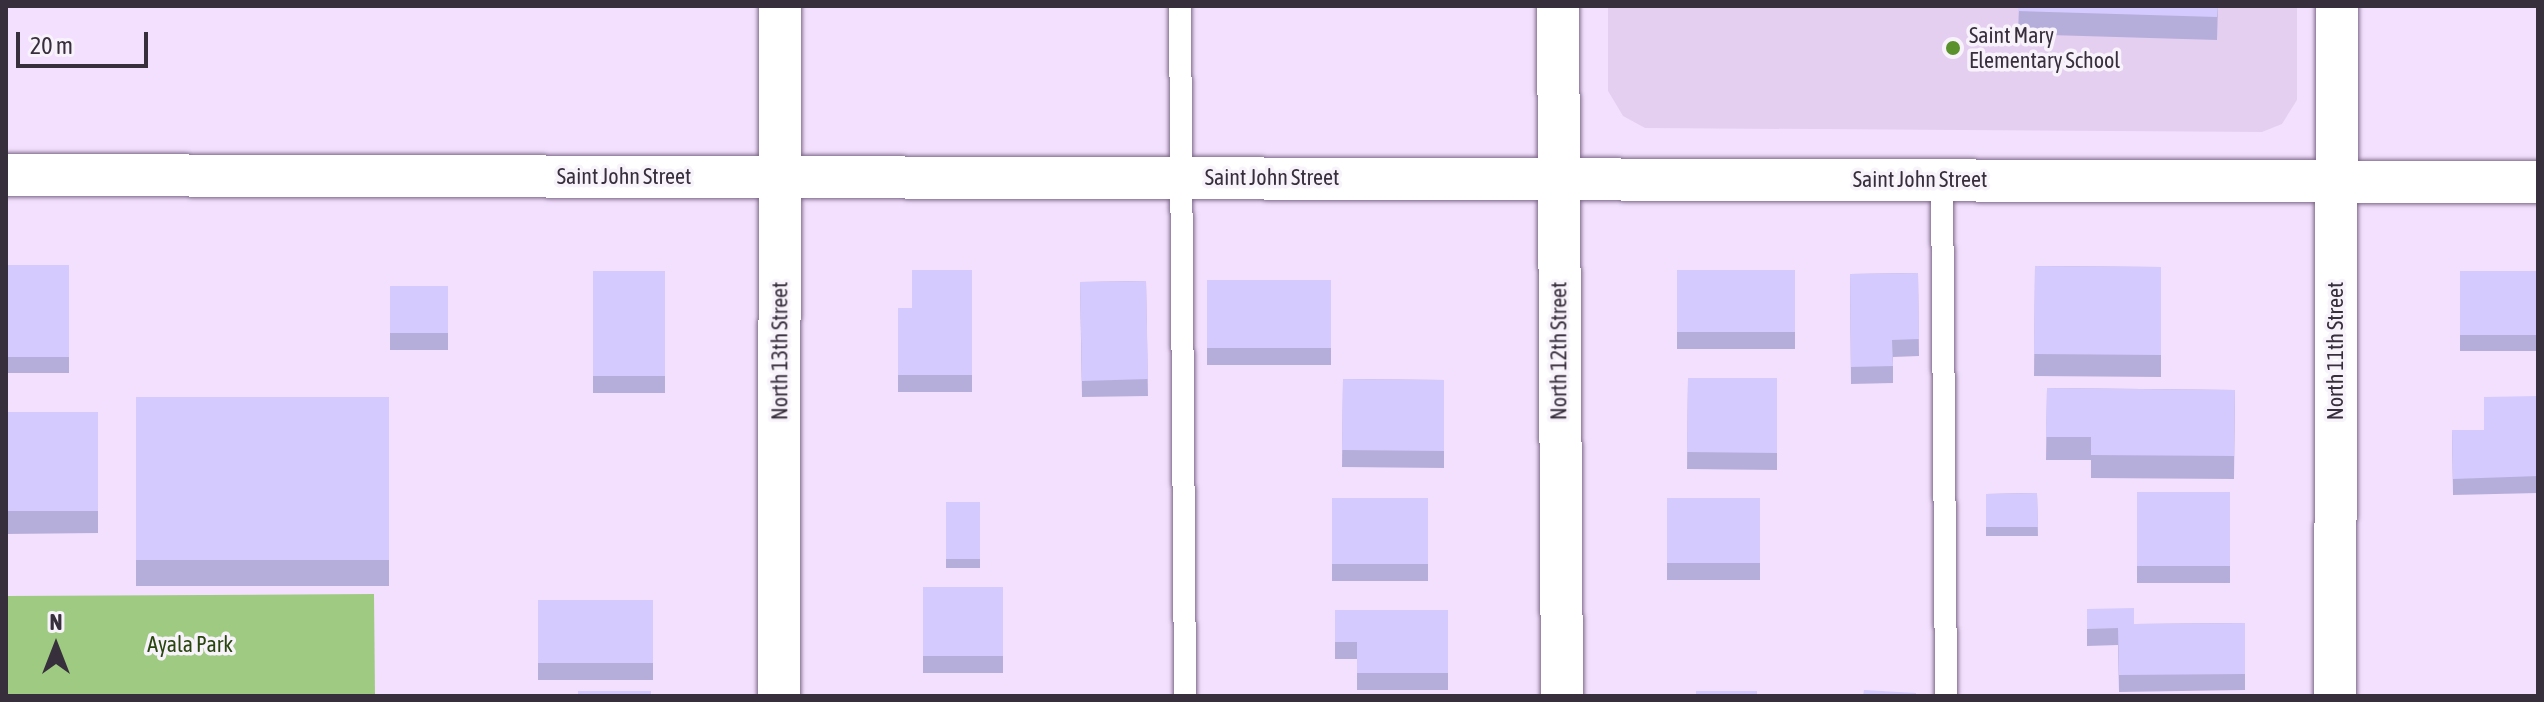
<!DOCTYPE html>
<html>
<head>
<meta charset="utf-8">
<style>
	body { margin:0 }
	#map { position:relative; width:2544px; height:702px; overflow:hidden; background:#f3e0fe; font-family:"Asap Condensed",sans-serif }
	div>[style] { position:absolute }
	.built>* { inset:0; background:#e5cff1 }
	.green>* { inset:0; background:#9ecb81 }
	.roads { filter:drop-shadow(0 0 2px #7d6789) drop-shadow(0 0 2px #7d6789) }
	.service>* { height:22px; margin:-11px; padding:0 11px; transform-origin:11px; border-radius:11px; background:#fff }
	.minor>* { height:42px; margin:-21px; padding:0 21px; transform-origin:21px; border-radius:21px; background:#fff }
	.wall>* { inset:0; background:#b6aeda }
	.building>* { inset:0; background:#d4cafd }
	.dots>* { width:22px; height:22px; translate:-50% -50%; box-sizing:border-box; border:4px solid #f8f3fb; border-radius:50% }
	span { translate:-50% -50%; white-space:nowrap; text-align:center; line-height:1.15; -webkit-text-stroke:7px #f8f3fb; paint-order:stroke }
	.poi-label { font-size:22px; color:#382f3d }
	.left { translate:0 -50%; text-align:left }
	.street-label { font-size:22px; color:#382f3d }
	.park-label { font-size:22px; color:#29460f }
	.frame { position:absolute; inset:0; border:8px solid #382f3d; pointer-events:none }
	.north { position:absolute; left:16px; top:606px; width:80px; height:80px; -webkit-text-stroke:6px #f8f3fb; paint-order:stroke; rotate:0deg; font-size:22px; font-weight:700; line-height:32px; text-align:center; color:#382f3d }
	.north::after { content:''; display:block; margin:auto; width:28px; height:36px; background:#382f3d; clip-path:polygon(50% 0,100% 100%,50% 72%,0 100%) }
	.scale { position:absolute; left:16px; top:32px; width:132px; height:36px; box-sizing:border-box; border:4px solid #382f3d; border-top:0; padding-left:10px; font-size:24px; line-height:28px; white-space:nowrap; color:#382f3d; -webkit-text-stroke:6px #f8f3fb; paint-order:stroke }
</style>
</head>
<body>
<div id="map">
	<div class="built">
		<i style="clip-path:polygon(1608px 6px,2297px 6px,2297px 100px,2282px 124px,2262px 132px,1645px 128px,1623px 116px,1608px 91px)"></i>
	</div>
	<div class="green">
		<i style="clip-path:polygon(374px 594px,375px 696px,6px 696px,6px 596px)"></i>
	</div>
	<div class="roads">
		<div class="service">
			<i style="left:1180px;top:6px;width:690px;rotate:89.58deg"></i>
			<i style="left:1942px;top:181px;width:515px;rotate:89.55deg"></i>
		</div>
		<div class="minor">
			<i style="left:1558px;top:6px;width:690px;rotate:89.67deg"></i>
			<i style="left:6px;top:175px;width:2532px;rotate:0.16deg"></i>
			<i style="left:779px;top:696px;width:690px;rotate:-89.92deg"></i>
			<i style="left:2335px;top:696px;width:690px;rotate:-89.83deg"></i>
		</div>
	</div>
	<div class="wall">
		<i style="clip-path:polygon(2019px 6px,2218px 6px,2217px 40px,2018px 34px)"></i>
		<i style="clip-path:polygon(6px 265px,69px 265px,69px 373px,6px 373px)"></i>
		<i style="clip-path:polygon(2035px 266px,2161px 267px,2161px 377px,2034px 376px)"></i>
		<i style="clip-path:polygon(972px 270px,972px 392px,898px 392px,898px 308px,912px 308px)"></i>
		<i style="clip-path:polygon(1677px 270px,1795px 270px,1795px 349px,1677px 349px)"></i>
		<i style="clip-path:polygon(593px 271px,665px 271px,665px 393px,593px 393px)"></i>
		<i style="clip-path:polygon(2460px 271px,2538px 271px,2538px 351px,2460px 351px)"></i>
		<i style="clip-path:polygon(1918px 273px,1919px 356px,1893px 357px,1893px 383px,1851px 384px,1850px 274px)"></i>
		<i style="clip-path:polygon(1207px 280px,1331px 280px,1331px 365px,1207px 365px)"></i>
		<i style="clip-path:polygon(1146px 281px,1148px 396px,1082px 397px,1080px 282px)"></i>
		<i style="clip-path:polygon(390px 286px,448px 286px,448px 350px,390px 350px)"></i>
		<i style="clip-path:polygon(1688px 378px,1777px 378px,1777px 470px,1687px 469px)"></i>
		<i style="clip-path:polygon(1343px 379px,1444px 380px,1444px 468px,1342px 467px)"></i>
		<i style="clip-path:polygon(2047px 388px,2235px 390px,2234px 479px,2091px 478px,2091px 460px,2046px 460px)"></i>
		<i style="clip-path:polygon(2538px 396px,2538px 493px,2453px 495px,2452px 430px,2484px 430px)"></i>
		<i style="clip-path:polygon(136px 397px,389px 397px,389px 586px,136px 586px)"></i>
		<i style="clip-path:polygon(6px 412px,98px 412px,98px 533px,6px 534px)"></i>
		<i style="clip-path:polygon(2137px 492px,2230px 492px,2230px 583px,2137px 583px)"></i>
		<i style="clip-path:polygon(2037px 493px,2038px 536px,1986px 536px,1986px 494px)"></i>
		<i style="clip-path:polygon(1332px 498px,1428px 498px,1428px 581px,1332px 581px)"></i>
		<i style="clip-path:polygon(1667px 498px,1760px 498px,1760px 580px,1667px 580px)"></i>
		<i style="clip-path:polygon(946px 502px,980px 502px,980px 568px,946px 568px)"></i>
		<i style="clip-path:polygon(923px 587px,1003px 587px,1003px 673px,923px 673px)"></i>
		<i style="clip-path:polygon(538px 600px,653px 600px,653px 680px,538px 680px)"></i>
		<i style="clip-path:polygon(2087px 609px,2134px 624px,2245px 623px,2245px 690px,2119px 692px,2118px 645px,2087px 646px)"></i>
		<i style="clip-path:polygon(1335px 610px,1448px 610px,1448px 690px,1357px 690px,1357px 659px,1335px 659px)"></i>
	</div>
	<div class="building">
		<i style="clip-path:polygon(2019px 6px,2218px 6px,2217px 17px,2018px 11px)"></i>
		<i style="clip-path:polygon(6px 265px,69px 265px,69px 357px,6px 357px)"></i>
		<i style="clip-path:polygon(2035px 266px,2161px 267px,2161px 355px,2034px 354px)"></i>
		<i style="clip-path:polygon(912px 270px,972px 270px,972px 375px,898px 375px,898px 308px,912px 308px)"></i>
		<i style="clip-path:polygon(1677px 270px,1795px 270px,1795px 332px,1677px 332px)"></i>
		<i style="clip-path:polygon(593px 271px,665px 271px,665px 376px,593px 376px)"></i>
		<i style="clip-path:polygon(2460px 271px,2538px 271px,2538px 335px,2460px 335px)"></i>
		<i style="clip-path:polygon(1918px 273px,1919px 339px,1892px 340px,1893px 366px,1851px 367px,1850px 274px)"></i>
		<i style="clip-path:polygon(1207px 280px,1331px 280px,1331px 348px,1207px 348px)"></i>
		<i style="clip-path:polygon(1146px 281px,1148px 379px,1082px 381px,1080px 282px)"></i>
		<i style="clip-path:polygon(390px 286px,448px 286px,448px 333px,390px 333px)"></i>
		<i style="clip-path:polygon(1688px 378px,1777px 378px,1777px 453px,1687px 452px)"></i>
		<i style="clip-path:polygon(1343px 379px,1444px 380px,1444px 451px,1342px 450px)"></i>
		<i style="clip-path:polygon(2047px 388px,2235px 390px,2234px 456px,2091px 455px,2091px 437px,2046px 437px)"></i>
		<i style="clip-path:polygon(2538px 396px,2538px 476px,2453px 479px,2452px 430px,2484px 430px,2484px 397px)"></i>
		<i style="clip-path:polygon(136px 397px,389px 397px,389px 560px,136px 560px)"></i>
		<i style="clip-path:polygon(6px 412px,98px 412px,98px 511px,6px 511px)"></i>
		<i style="clip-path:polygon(2137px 492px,2230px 492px,2230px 566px,2137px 566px)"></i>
		<i style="clip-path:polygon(2037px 493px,2038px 527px,1986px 527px,1986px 494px)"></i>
		<i style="clip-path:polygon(1332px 498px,1428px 498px,1428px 564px,1332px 564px)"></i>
		<i style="clip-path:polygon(1667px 498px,1760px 498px,1760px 563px,1667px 563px)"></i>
		<i style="clip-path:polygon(946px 502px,980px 502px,980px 559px,946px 559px)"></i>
		<i style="clip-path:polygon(923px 587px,1003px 587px,1003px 656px,923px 656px)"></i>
		<i style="clip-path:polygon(538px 600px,653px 600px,653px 663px,538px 663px)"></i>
		<i style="clip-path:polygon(2134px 608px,2134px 624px,2245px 623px,2245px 674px,2119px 675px,2118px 628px,2087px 629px,2087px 609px)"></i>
		<i style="clip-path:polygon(1335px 610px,1448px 610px,1448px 673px,1357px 673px,1357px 642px,1335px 642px)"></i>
		<i style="clip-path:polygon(1864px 690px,1916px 693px,1916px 696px,1863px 696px)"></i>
		<i style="clip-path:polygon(578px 691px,651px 691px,651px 696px,578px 696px)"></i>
		<i style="clip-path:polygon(1696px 691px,1757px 691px,1757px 696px,1696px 696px)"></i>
		<i style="clip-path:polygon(911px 695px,986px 695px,986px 696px,911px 696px)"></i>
	</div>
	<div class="dots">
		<i style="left:1953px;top:48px;background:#5a912c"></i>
	</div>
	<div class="poi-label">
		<span class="left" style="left:1969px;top:48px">Saint Mary<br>Elementary School</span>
	</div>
	<div class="street-label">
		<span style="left:624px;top:177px">Saint John Street</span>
		<span style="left:1272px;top:178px">Saint John Street</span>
		<span style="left:1920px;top:180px">Saint John Street</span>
		<span style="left:780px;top:351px;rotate:-90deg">North 13th Street</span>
		<span style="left:1559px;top:351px;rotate:-90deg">North 12th Street</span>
		<span style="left:2336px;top:351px;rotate:-90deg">North 11th Street</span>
	</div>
	<div class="park-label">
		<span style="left:190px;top:645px">Ayala Park</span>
	</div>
	<div class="frame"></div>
	<div class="north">N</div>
	<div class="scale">20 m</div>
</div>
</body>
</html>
